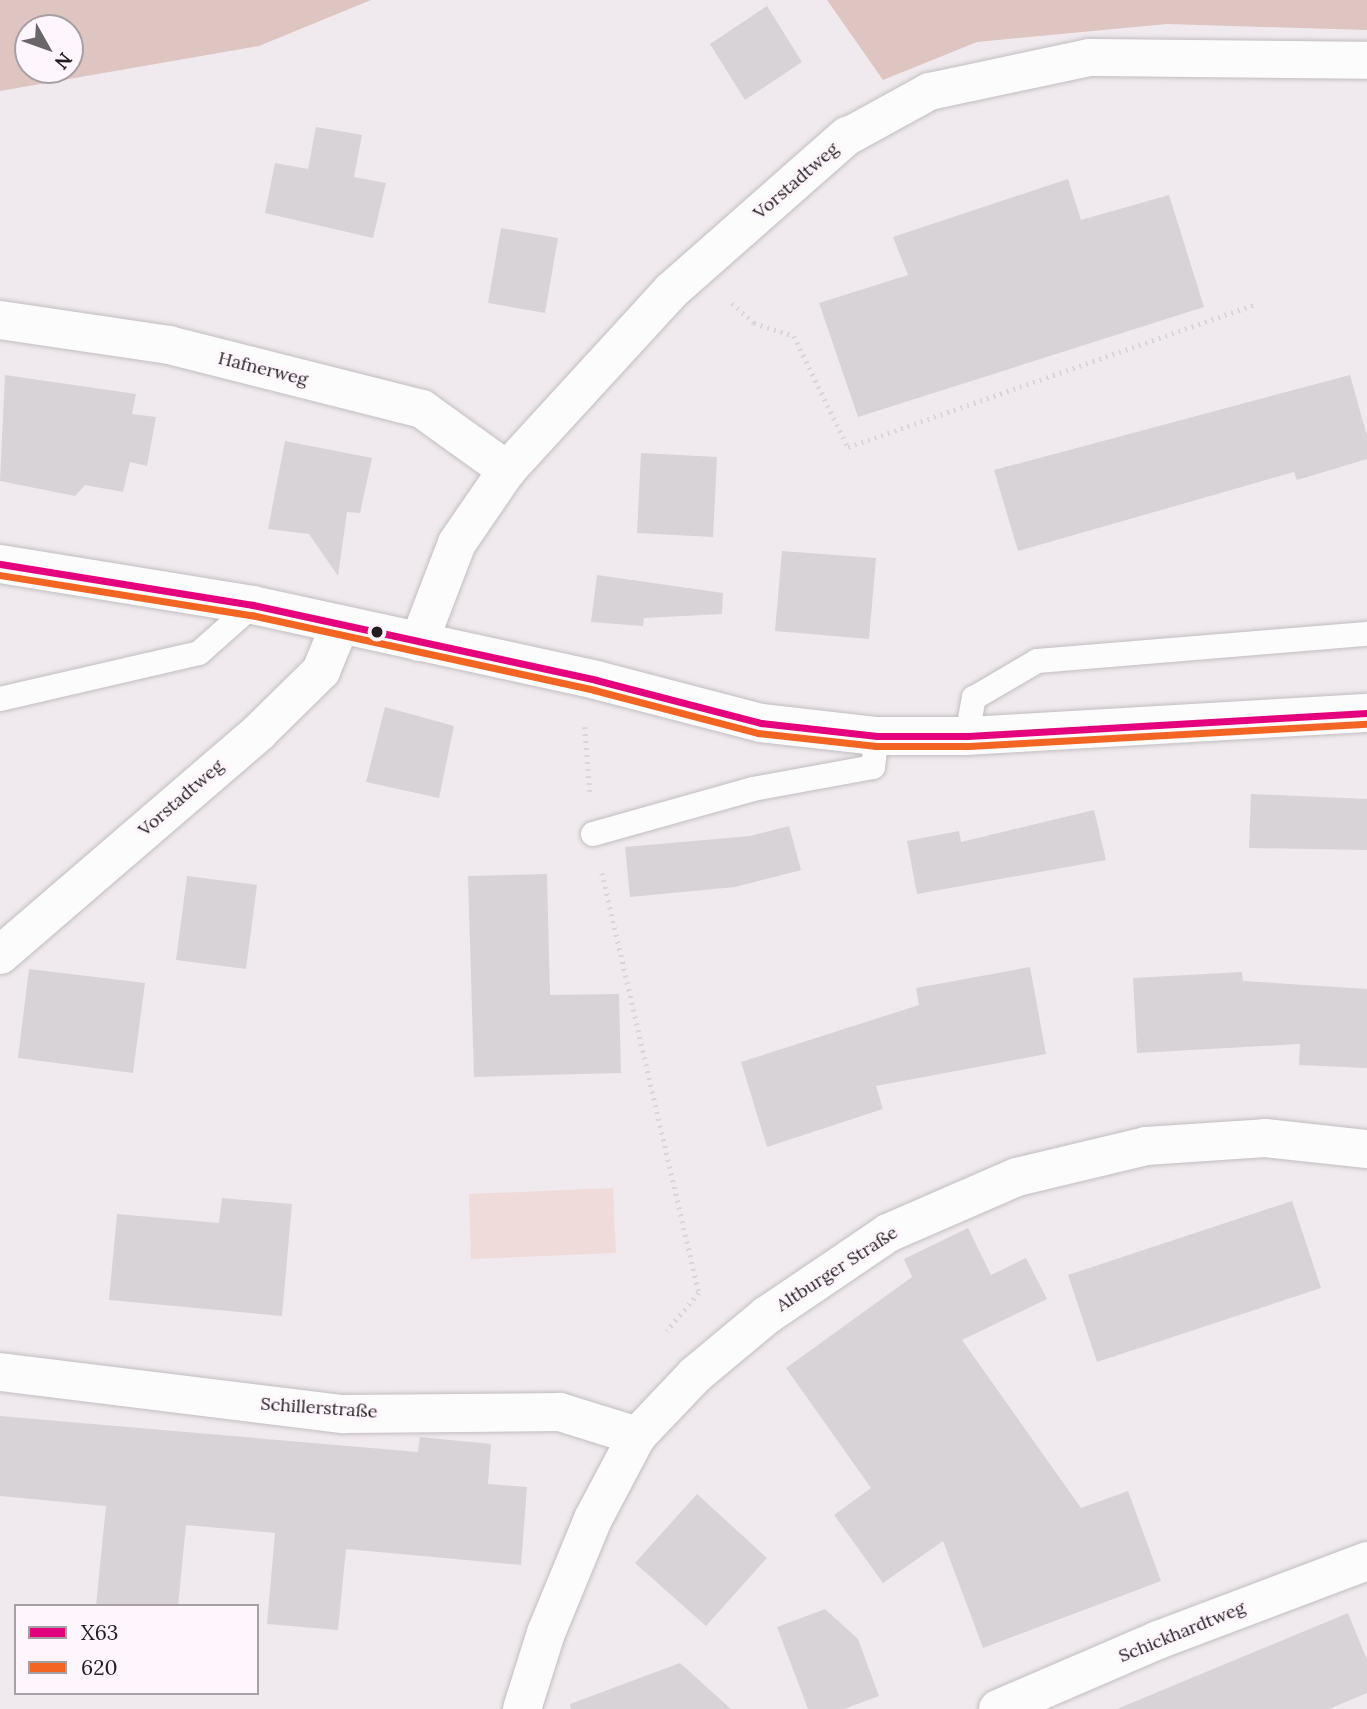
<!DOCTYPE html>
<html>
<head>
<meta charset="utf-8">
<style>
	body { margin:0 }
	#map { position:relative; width:1367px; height:1709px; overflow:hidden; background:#f0eaee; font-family:Lora,serif }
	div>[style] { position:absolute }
	.green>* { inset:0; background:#efdcda }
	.forest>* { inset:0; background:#dec5c1 }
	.building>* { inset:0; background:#d7d3d7 }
	.path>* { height:4.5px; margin-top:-2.25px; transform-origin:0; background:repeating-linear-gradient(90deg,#d8d6d7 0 2px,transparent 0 7px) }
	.roads { filter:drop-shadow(0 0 2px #c2bdc0) drop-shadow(0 0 2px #c2bdc0) }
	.service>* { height:24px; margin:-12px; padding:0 12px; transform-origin:12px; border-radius:12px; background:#fdfcfc }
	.pedestrian>* { height:37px; margin:-18.5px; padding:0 18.5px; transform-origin:18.5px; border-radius:18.5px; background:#fdfcfc }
	.minor>* { height:38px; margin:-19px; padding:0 19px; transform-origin:19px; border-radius:19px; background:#fdfcfc }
	.tertiary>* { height:38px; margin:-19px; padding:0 19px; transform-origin:19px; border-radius:19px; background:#fdfcfc }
	.bus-1>* { height:7px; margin:-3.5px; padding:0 3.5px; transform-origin:3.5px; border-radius:3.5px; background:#e5007d }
	.bus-2>* { height:7px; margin:-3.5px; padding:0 3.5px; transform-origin:3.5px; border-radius:3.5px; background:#f26522 }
	.dots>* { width:19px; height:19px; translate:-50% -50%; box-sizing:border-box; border:4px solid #fff5fc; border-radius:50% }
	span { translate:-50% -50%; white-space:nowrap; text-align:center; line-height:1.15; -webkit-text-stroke:6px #fff5fc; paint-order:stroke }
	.street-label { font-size:18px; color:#211d20 }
	.legend { position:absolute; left:14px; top:1604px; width:245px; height:91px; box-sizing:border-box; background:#fff5fc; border:2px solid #a69fa4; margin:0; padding:9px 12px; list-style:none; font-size:21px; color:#211d20 }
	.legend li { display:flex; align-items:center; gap:14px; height:35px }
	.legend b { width:35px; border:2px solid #a69fa4 }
	.north { position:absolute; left:14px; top:14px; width:70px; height:70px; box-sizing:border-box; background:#fff5fc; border:2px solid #a69fa4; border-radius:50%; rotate:130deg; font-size:19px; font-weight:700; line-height:28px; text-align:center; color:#211d20 }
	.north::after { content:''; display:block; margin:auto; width:24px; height:32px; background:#696568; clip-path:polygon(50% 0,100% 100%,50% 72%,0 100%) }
</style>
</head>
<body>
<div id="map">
	<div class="green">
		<i style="clip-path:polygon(613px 1188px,616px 1253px,471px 1259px,469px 1194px)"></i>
	</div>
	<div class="forest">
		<i style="clip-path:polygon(evenodd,0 0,371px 0,259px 46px,0 91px,0 0,28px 28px,70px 28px,70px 70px,28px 70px,28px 28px)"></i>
		<i style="clip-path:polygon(827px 0,1367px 0,1367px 30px,1167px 24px,977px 42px,883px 80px)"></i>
	</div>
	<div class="building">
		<i style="clip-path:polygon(767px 6px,802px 62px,745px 100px,710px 44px)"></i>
		<i style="clip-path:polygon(316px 127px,362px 135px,354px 177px,386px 183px,373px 238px,265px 213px,275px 163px,308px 169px)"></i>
		<i style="clip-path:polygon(1068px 179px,1081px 220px,1169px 195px,1204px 307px,858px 417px,819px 303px,908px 275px,893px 237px)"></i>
		<i style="clip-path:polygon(501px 228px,558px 238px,545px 313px,488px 303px)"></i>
		<i style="clip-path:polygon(5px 375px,136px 394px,132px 414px,156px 417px,147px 466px,130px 462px,123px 492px,85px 485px,75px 496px,0 481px)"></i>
		<i style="clip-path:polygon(1350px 375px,1367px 436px,1367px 459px,1297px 480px,1294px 472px,1018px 551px,994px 470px)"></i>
		<i style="clip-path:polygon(285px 441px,372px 458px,360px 513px,347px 512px,338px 576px,309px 534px,268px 529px)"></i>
		<i style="clip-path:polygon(641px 453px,717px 457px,713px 537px,637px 533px)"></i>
		<i style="clip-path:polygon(782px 551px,876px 558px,869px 639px,775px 631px)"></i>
		<i style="clip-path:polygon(597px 575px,723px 593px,722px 614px,644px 618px,643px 626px,591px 622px)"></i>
		<i style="clip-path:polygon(385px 707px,454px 726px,439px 798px,366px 782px)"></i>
		<i style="clip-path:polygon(1251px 794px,1367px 799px,1367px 850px,1249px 848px)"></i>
		<i style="clip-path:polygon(1094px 810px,1106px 860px,917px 894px,907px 841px,959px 831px,961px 842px)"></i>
		<i style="clip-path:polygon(789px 826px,801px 870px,735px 887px,630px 897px,625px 847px,750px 836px)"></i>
		<i style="clip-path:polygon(547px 874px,550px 995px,619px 994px,621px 1073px,474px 1077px,468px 876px)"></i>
		<i style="clip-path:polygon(187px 876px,257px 885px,246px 969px,176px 960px)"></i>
		<i style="clip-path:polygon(1030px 967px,1046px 1054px,876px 1086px,883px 1109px,767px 1147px,741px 1062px,919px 1005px,916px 988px)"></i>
		<i style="clip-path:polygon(29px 969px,145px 983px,133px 1073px,18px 1058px)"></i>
		<i style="clip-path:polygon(1242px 972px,1243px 981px,1367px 989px,1367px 1068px,1299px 1065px,1300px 1044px,1137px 1053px,1133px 978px)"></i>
		<i style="clip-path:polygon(222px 1198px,292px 1204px,282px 1316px,109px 1300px,117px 1214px,219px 1223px)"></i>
		<i style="clip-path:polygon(1292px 1201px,1321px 1288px,1097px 1362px,1068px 1275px)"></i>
		<i style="clip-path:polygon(968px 1228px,991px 1275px,1026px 1258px,1047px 1299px,962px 1340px,1081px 1508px,1128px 1491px,1161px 1581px,983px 1648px,943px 1541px,883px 1583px,834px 1515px,871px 1488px,786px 1368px,912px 1277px,904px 1259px)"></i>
		<i style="clip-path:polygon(0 1416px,418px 1452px,420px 1437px,491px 1444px,488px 1484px,527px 1487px,521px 1565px,346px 1549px,338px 1630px,267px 1624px,275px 1533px,186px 1525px,178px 1606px,96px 1606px,106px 1506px,0 1496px)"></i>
		<i style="clip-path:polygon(697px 1494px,767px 1558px,706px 1626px,635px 1563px)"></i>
		<i style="clip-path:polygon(825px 1609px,858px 1639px,879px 1696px,844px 1709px,808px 1709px,777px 1627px)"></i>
		<i style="clip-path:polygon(1348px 1613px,1367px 1660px,1367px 1693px,1329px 1709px,1117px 1709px)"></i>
		<i style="clip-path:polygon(680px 1663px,731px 1709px,571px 1709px,570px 1704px)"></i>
	</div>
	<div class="path">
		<i style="left:732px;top:303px;width:30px;rotate:42deg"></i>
		<i style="left:754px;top:323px;width:42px;rotate:18deg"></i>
		<i style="left:794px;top:336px;width:123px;rotate:64.1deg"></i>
		<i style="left:848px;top:447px;width:432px;rotate:-19.3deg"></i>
		<i style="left:585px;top:727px;width:65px;rotate:85.6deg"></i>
		<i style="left:602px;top:873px;width:431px;rotate:77deg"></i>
		<i style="left:699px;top:1293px;width:50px;rotate:130.1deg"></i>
	</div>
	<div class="roads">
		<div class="service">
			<i style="left:0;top:699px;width:204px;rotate:-13deg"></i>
			<i style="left:199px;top:653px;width:72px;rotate:-41.6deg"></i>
			<i style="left:967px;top:736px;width:39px;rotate:-80deg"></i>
			<i style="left:974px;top:698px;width:73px;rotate:-30.4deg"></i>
			<i style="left:1037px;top:661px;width:331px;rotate:-4.7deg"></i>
			<i style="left:593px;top:834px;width:166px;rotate:-15.7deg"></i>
			<i style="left:753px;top:789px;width:122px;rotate:-10.4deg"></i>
			<i style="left:873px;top:767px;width:31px;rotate:-83deg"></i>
		</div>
		<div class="pedestrian">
			<i style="left:847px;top:136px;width:94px;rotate:-28.8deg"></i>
			<i style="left:929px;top:91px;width:164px;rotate:-12deg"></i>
			<i style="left:1089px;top:57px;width:278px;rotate:0.6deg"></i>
		</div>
		<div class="minor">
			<i style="left:0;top:320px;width:171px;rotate:8.4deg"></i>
			<i style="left:169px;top:345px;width:261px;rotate:14.2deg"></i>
			<i style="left:422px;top:409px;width:105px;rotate:35.7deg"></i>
			<i style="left:419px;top:642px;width:106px;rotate:-69deg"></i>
			<i style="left:457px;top:543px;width:88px;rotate:-55.6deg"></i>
			<i style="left:507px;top:470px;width:243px;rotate:-47.5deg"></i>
			<i style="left:671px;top:291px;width:235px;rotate:-41.4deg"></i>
			<i style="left:0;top:955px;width:342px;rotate:-40.7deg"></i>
			<i style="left:259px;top:732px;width:87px;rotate:-44.5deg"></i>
			<i style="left:321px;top:671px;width:50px;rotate:-67.6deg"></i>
			<i style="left:0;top:1372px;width:347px;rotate:7deg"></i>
			<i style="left:344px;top:1414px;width:216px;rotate:-0.5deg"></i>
			<i style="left:560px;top:1412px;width:81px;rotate:17.3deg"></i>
			<i style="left:522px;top:1709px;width:80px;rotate:-72.5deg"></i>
			<i style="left:546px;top:1633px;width:123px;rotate:-67.6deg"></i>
			<i style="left:593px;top:1519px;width:94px;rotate:-62.1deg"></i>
			<i style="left:637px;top:1436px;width:84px;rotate:-46.4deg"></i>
			<i style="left:695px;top:1375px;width:94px;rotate:-39.8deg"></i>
			<i style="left:767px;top:1315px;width:146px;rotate:-34.1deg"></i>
			<i style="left:888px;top:1233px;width:141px;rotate:-23.5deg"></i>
			<i style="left:1017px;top:1177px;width:133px;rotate:-13.5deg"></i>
			<i style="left:1146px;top:1146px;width:119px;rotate:-3.8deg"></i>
			<i style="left:1265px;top:1138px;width:103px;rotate:6.2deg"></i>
			<i style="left:998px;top:1709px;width:174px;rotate:-23.3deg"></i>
			<i style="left:1158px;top:1640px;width:223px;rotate:-20.7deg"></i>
		</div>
		<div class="tertiary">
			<i style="left:0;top:564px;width:256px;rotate:9.2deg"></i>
			<i style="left:253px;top:605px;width:351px;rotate:12.3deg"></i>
			<i style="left:596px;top:680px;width:171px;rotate:14.6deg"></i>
			<i style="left:761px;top:723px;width:117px;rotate:6.4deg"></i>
			<i style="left:877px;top:736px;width:90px"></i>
			<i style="left:967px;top:736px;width:401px;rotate:-3.3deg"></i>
		</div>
	</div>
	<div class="bus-1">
		<i style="left:0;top:564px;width:256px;rotate:9.2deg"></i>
		<i style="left:253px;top:605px;width:351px;rotate:12.3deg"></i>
		<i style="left:596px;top:680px;width:171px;rotate:14.6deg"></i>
		<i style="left:761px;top:723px;width:117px;rotate:6.4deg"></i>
		<i style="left:877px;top:736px;width:90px"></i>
		<i style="left:967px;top:736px;width:401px;rotate:-3.3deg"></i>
	</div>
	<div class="bus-2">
		<i style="left:0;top:575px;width:254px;rotate:9.1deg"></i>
		<i style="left:251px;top:615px;width:351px;rotate:12.3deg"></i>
		<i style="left:594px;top:690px;width:170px;rotate:14.7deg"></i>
		<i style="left:758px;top:733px;width:119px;rotate:6.3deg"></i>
		<i style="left:876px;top:746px;width:92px"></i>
		<i style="left:968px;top:746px;width:400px;rotate:-3.2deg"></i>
	</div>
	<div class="dots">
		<i style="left:377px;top:632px;background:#211d20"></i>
	</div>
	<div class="street-label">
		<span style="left:796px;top:181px;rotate:-41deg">Vorstadtweg</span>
		<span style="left:263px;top:369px;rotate:14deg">Hafnerweg</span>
		<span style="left:181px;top:798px;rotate:-41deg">Vorstadtweg</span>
		<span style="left:837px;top:1269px;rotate:-33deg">Altburger Straße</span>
		<span style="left:319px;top:1408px;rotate:4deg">Schillerstraße</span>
		<span style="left:1182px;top:1632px;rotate:-22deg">Schickhardtweg</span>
	</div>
	<ul class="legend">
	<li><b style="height:9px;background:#e5007d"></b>X63</li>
	<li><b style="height:9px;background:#f26522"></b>620</li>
	</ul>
	<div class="north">N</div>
</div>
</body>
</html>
